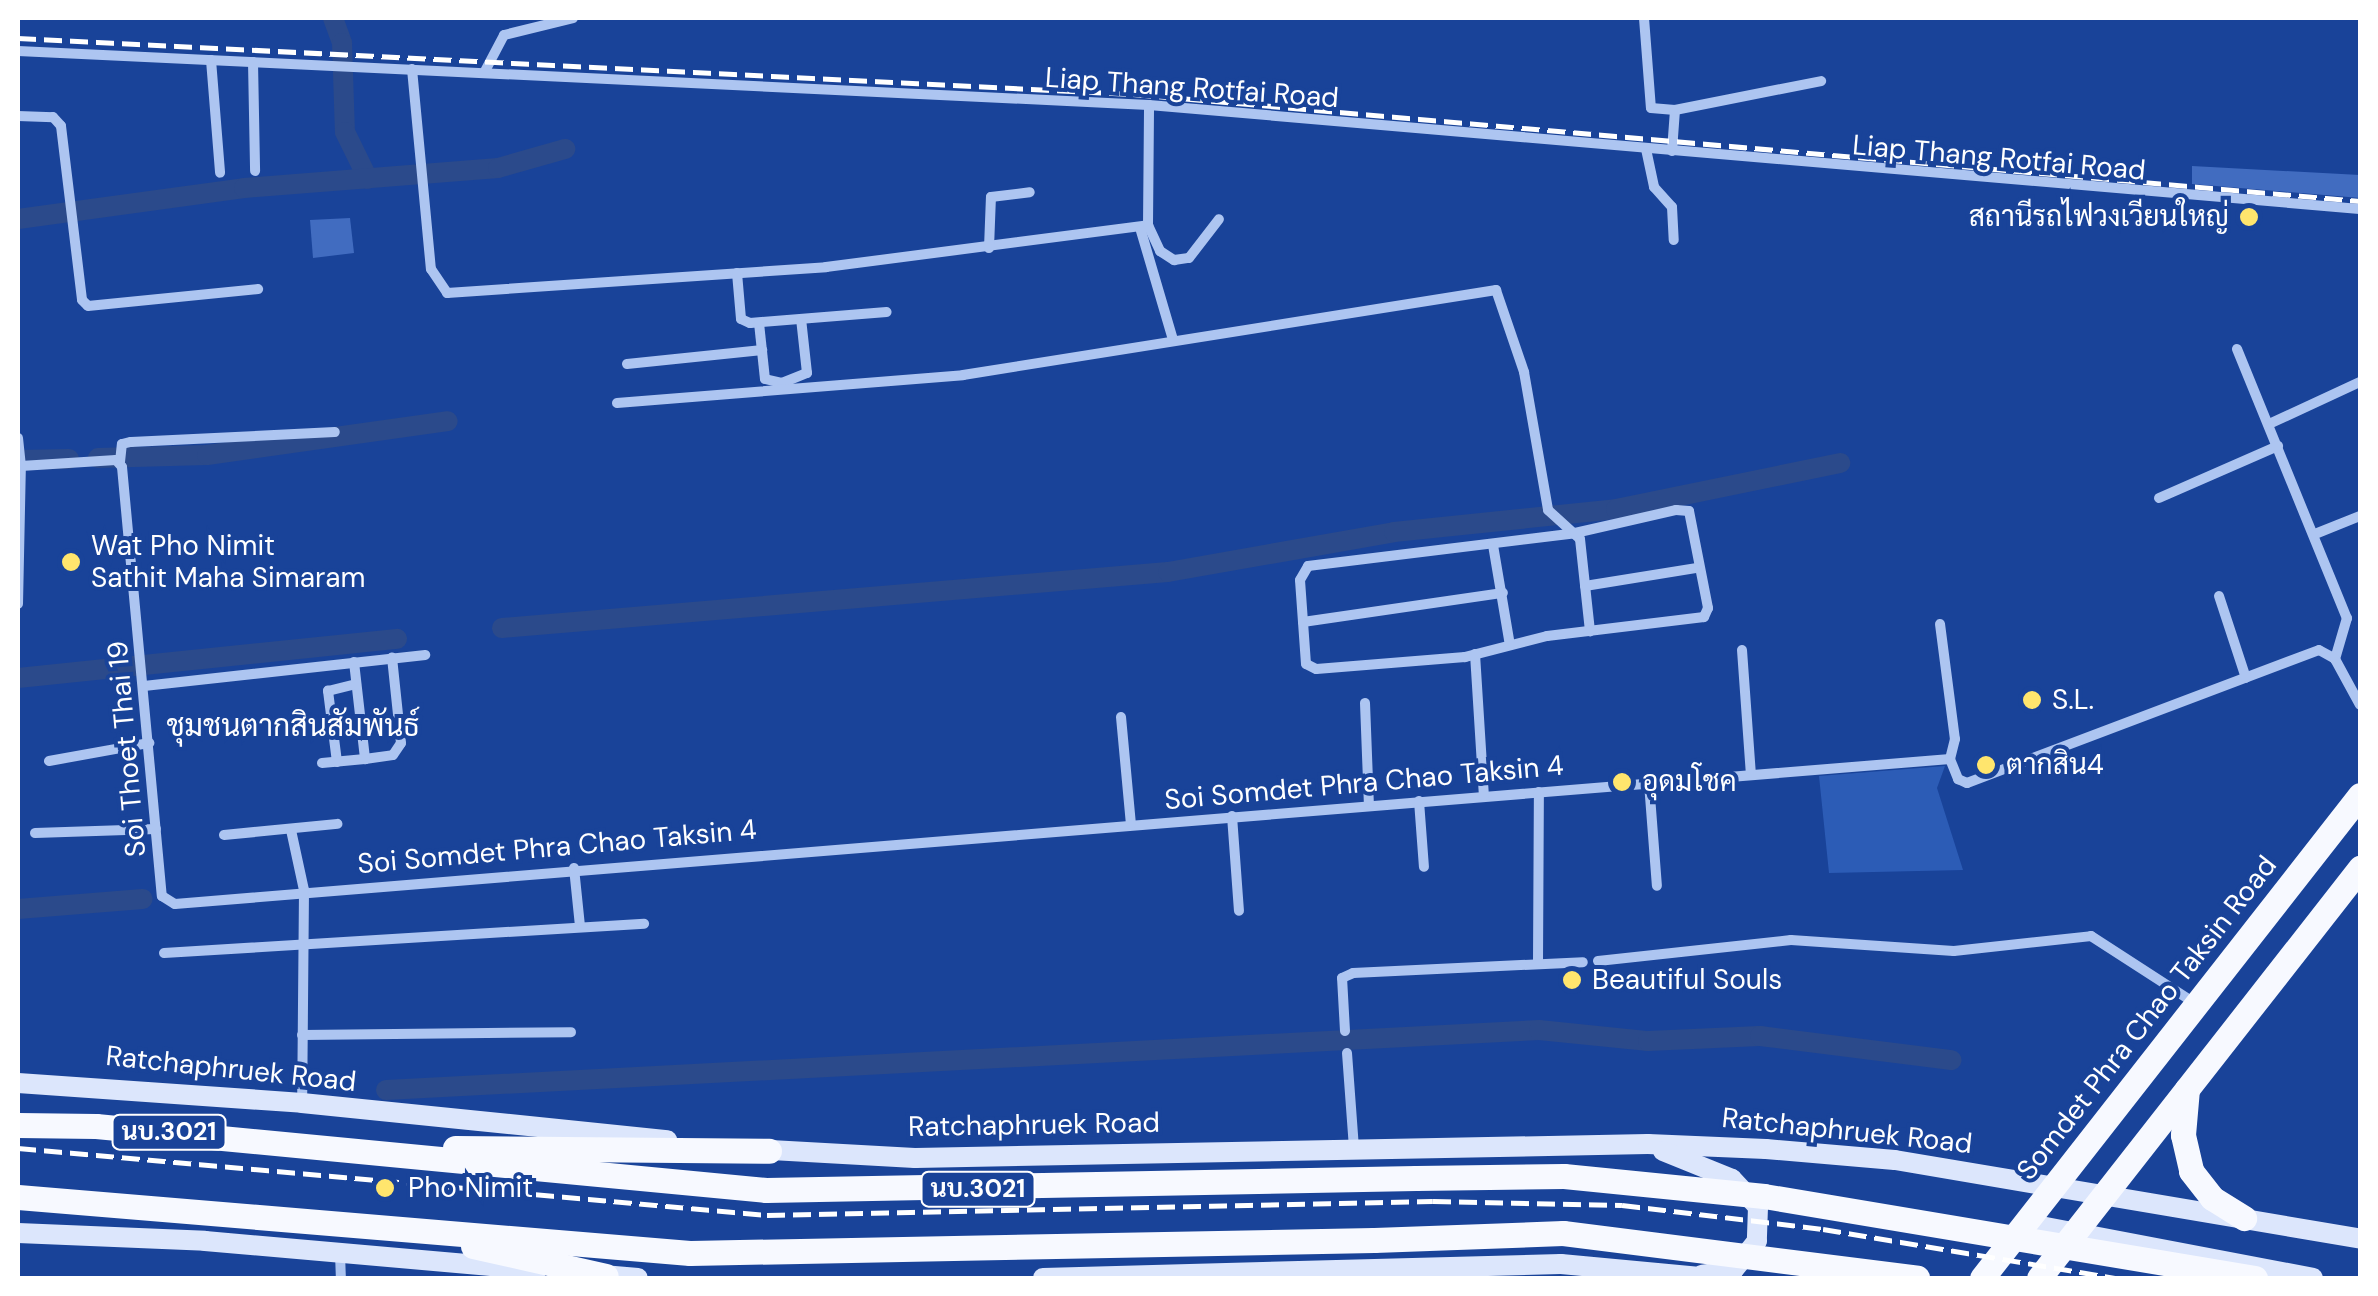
<!DOCTYPE html>
<html>
<head>
<meta charset="utf-8">
<style>
	body { margin:0 }
	#map { position:relative; width:2378px; height:1296px; overflow:hidden; background:#194399; font-family:"DM Sans",Sarabun,sans-serif }
	div>[style] { position:absolute }
	.green>* { inset:0; background:#2c5cb6 }
	.canal>* { height:20px; margin:-10px; padding:0 10px; transform-origin:10px; border-radius:10px; background:#2b4a8b }
	.building>* { inset:0; background:#416cc0 }
	.street>* { height:10px; margin:-5px; padding:0 5px; transform-origin:5px; border-radius:5px; background:#adc5f1 }
	.secondary>* { height:20px; margin:-10px; padding:0 10px; transform-origin:10px; border-radius:10px; background:#dce6fc }
	.primary>* { height:25px; margin:-12.5px; padding:0 12.5px; transform-origin:12.5px; border-radius:12.5px; background:#f7f9ff }
	.rail>* { height:5px; margin-top:-2.5px; transform-origin:0; background:repeating-linear-gradient(90deg,#fff 0 18px,transparent 0 26px) }
	.primary-bridge>* { height:25px; margin:-12.5px; padding:0 12.5px; transform-origin:12.5px; border-radius:12.5px; background:#f7f9ff }
	.dots>* { width:28px; height:28px; translate:-50% -50%; box-sizing:border-box; border:5px solid #194399; border-radius:50% }
	span { translate:-50% -50%; white-space:nowrap; text-align:center; line-height:1.15; -webkit-text-stroke:8px #194399; paint-order:stroke }
	.shield-label span { padding:2px 8px; background:#194399; border:2px solid; border-radius:8px; -webkit-text-stroke-width:0 }
	.shield-label { font-size:25px; color:#fff; font-weight:700 }
	.street-label { font-size:28px; color:#fff }
	.poi-label { font-size:28px; color:#fff }
	.right { translate:-100% -50%; text-align:right }
	.left { translate:0 -50%; text-align:left }
	.neighbourhood-label { font-size:30px; color:#fff }
	.frame { position:absolute; inset:0; border:20px solid #fff; pointer-events:none }
</style>
</head>
<body>
<div id="map">
	<div class="green">
		<i style="clip-path:polygon(1945px 766px,1937px 788px,1963px 870px,1829px 873px,1819px 776px)"></i>
	</div>
	<div class="canal">
		<i style="left:333px;top:18px;width:27px;rotate:70deg"></i>
		<i style="left:342px;top:43px;width:89px;rotate:88.1deg"></i>
		<i style="left:345px;top:132px;width:52px;rotate:63.9deg"></i>
		<i style="left:18px;top:219px;width:228px;rotate:-7.8deg"></i>
		<i style="left:244px;top:188px;width:255px;rotate:-4.5deg"></i>
		<i style="left:498px;top:168px;width:70px;rotate:-15.8deg"></i>
		<i style="left:98px;top:458px;width:109px;rotate:-1.6deg"></i>
		<i style="left:207px;top:455px;width:243px;rotate:-8deg"></i>
		<i style="left:18px;top:460px;width:51px;rotate:-1.1deg"></i>
		<i style="left:502px;top:628px;width:668px;rotate:-4.81deg"></i>
		<i style="left:1168px;top:572px;width:230px;rotate:-10deg"></i>
		<i style="left:1394px;top:532px;width:223px;rotate:-5.9deg"></i>
		<i style="left:1616px;top:509px;width:229px;rotate:-11.6deg"></i>
		<i style="left:18px;top:678px;width:381px;rotate:-5.9deg"></i>
		<i style="left:18px;top:909px;width:125px;rotate:-4.6deg"></i>
		<i style="left:386px;top:1090px;width:1155px;rotate:-2.98deg"></i>
		<i style="left:1539px;top:1030px;width:110px;rotate:5.8deg"></i>
		<i style="left:1648px;top:1041px;width:112px;rotate:-2.6deg"></i>
		<i style="left:1760px;top:1036px;width:193px;rotate:7.2deg"></i>
	</div>
	<div class="building">
		<i style="clip-path:polygon(2192px 166px,2360px 175px,2360px 198px,2192px 184px)"></i>
		<i style="clip-path:polygon(350px 218px,354px 253px,313px 258px,310px 220px)"></i>
	</div>
	<div class="street">
		<i style="left:1644px;top:18px;width:90px;rotate:85.6deg"></i>
		<i style="left:1651px;top:108px;width:24px;rotate:5deg"></i>
		<i style="left:1675px;top:110px;width:41px;rotate:94.2deg"></i>
		<i style="left:18px;top:51px;width:1132px;rotate:2.73deg"></i>
		<i style="left:1149px;top:105px;width:1215px;rotate:4.91deg"></i>
		<i style="left:211px;top:60px;width:113px;rotate:85.4deg"></i>
		<i style="left:253px;top:62px;width:109px;rotate:88.9deg"></i>
		<i style="left:412px;top:69px;width:201px;rotate:84.6deg"></i>
		<i style="left:431px;top:269px;width:29px;rotate:56deg"></i>
		<i style="left:447px;top:293px;width:380px;rotate:-3.9deg"></i>
		<i style="left:826px;top:267px;width:325px;rotate:-7.4deg"></i>
		<i style="left:484px;top:73px;width:43px;rotate:-62.2deg"></i>
		<i style="left:504px;top:35px;width:71px;rotate:-13.8deg"></i>
		<i style="left:1675px;top:110px;width:149px;rotate:-11.2deg"></i>
		<i style="left:18px;top:116px;width:35px;rotate:2deg"></i>
		<i style="left:53px;top:117px;width:12px;rotate:48deg"></i>
		<i style="left:61px;top:126px;width:175px;rotate:83.1deg"></i>
		<i style="left:82px;top:300px;width:8px;rotate:45deg"></i>
		<i style="left:88px;top:306px;width:171px;rotate:-5.7deg"></i>
		<i style="left:1646px;top:149px;width:39px;rotate:78deg"></i>
		<i style="left:1654px;top:187px;width:27px;rotate:48deg"></i>
		<i style="left:1672px;top:207px;width:33px;rotate:87deg"></i>
		<i style="left:1148px;top:225px;width:120px;rotate:-89.5deg"></i>
		<i style="left:1148px;top:225px;width:29px;rotate:65deg"></i>
		<i style="left:1160px;top:251px;width:17px;rotate:33deg"></i>
		<i style="left:1174px;top:260px;width:15px;rotate:-8deg"></i>
		<i style="left:1189px;top:258px;width:49px;rotate:-52.4deg"></i>
		<i style="left:1141px;top:231px;width:114px;rotate:73.6deg"></i>
		<i style="left:989px;top:248px;width:51px;rotate:-87.8deg"></i>
		<i style="left:991px;top:197px;width:39px;rotate:-7deg"></i>
		<i style="left:737px;top:273px;width:46px;rotate:85deg"></i>
		<i style="left:741px;top:319px;width:10px;rotate:24deg"></i>
		<i style="left:750px;top:323px;width:137px;rotate:-4.6deg"></i>
		<i style="left:759px;top:323px;width:56px;rotate:83.9deg"></i>
		<i style="left:765px;top:379px;width:17px;rotate:13deg"></i>
		<i style="left:782px;top:383px;width:27px;rotate:-22deg"></i>
		<i style="left:807px;top:373px;width:54px;rotate:-96.3deg"></i>
		<i style="left:2237px;top:349px;width:291px;rotate:67.8deg"></i>
		<i style="left:2347px;top:618px;width:43px;rotate:106.3deg"></i>
		<i style="left:627px;top:364px;width:136px;rotate:-5.9deg"></i>
		<i style="left:617px;top:403px;width:347px;rotate:-4.6deg"></i>
		<i style="left:963px;top:375px;width:540px;rotate:-9.06deg"></i>
		<i style="left:1496px;top:290px;width:87px;rotate:71.1deg"></i>
		<i style="left:1524px;top:372px;width:140px;rotate:80.1deg"></i>
		<i style="left:1548px;top:510px;width:43px;rotate:42.2deg"></i>
		<i style="left:1580px;top:539px;width:93px;rotate:83.8deg"></i>
		<i style="left:2269px;top:424px;width:100px;rotate:-24.8deg"></i>
		<i style="left:18px;top:438px;width:28px;rotate:84deg"></i>
		<i style="left:21px;top:466px;width:95px;rotate:-3.6deg"></i>
		<i style="left:116px;top:460px;width:9px;rotate:49deg"></i>
		<i style="left:122px;top:467px;width:431px;rotate:84.7deg"></i>
		<i style="left:162px;top:896px;width:15px;rotate:32deg"></i>
		<i style="left:175px;top:904px;width:1781px;rotate:-4.67deg"></i>
		<i style="left:1950px;top:759px;width:22px;rotate:68deg"></i>
		<i style="left:1958px;top:779px;width:10px;rotate:24deg"></i>
		<i style="left:1967px;top:783px;width:376px;rotate:-20.7deg"></i>
		<i style="left:2319px;top:650px;width:18px;rotate:29deg"></i>
		<i style="left:2335px;top:659px;width:52px;rotate:61.5deg"></i>
		<i style="left:120px;top:462px;width:18px;rotate:-84deg"></i>
		<i style="left:122px;top:444px;width:9px;rotate:-13deg"></i>
		<i style="left:131px;top:442px;width:204px;rotate:-2.8deg"></i>
		<i style="left:2159px;top:498px;width:130px;rotate:-23.6deg"></i>
		<i style="left:1676px;top:510px;width:13px;rotate:4deg"></i>
		<i style="left:1689px;top:511px;width:99px;rotate:78.9deg"></i>
		<i style="left:1708px;top:608px;width:10px;rotate:114deg"></i>
		<i style="left:1704px;top:617px;width:158px;rotate:173.1deg"></i>
		<i style="left:1547px;top:636px;width:85px;rotate:165.6deg"></i>
		<i style="left:1465px;top:657px;width:149px;rotate:175.4deg"></i>
		<i style="left:1316px;top:669px;width:11px;rotate:-153deg"></i>
		<i style="left:1306px;top:664px;width:84px;rotate:-94.1deg"></i>
		<i style="left:1300px;top:580px;width:16px;rotate:-60deg"></i>
		<i style="left:1308px;top:566px;width:269px;rotate:-7deg"></i>
		<i style="left:1575px;top:533px;width:104px;rotate:-12.8deg"></i>
		<i style="left:2315px;top:534px;width:48px;rotate:-21.8deg"></i>
		<i style="left:1493px;top:545px;width:101px;rotate:80.4deg"></i>
		<i style="left:1585px;top:586px;width:112px;rotate:-9.2deg"></i>
		<i style="left:2219px;top:596px;width:86px;rotate:71.8deg"></i>
		<i style="left:18px;top:604px;width:138px;rotate:-88.8deg"></i>
		<i style="left:1303px;top:622px;width:202px;rotate:-8.3deg"></i>
		<i style="left:1940px;top:624px;width:116px;rotate:82.6deg"></i>
		<i style="left:1955px;top:739px;width:21px;rotate:104deg"></i>
		<i style="left:1742px;top:650px;width:125px;rotate:85.9deg"></i>
		<i style="left:1475px;top:654px;width:142px;rotate:86.4deg"></i>
		<i style="left:354px;top:662px;width:98px;rotate:83.5deg"></i>
		<i style="left:365px;top:759px;width:28px;rotate:-8deg"></i>
		<i style="left:393px;top:755px;width:14px;rotate:-56deg"></i>
		<i style="left:401px;top:743px;width:86px;rotate:-96deg"></i>
		<i style="left:144px;top:686px;width:283px;rotate:-6.3deg"></i>
		<i style="left:1365px;top:703px;width:102px;rotate:87.8deg"></i>
		<i style="left:1121px;top:717px;width:107px;rotate:84.7deg"></i>
		<i style="left:49px;top:761px;width:102px;rotate:-10.2deg"></i>
		<i style="left:337px;top:762px;width:72px;rotate:-97.2deg"></i>
		<i style="left:328px;top:691px;width:29px;rotate:-14deg"></i>
		<i style="left:322px;top:763px;width:43px;rotate:-5.3deg"></i>
		<i style="left:1649px;top:783px;width:103px;rotate:85.6deg"></i>
		<i style="left:1419px;top:801px;width:66px;rotate:85.7deg"></i>
		<i style="left:1232px;top:816px;width:95px;rotate:85.8deg"></i>
		<i style="left:291px;top:830px;width:61px;rotate:77.8deg"></i>
		<i style="left:304px;top:890px;width:213px;rotate:90.5deg"></i>
		<i style="left:35px;top:833px;width:121px;rotate:-1.9deg"></i>
		<i style="left:224px;top:835px;width:114px;rotate:-5.6deg"></i>
		<i style="left:574px;top:868px;width:58px;rotate:84.1deg"></i>
		<i style="left:164px;top:953px;width:481px;rotate:-3.5deg"></i>
		<i style="left:1598px;top:961px;width:194px;rotate:-6.2deg"></i>
		<i style="left:1791px;top:940px;width:163px;rotate:3.9deg"></i>
		<i style="left:1954px;top:951px;width:138px;rotate:-6.2deg"></i>
		<i style="left:2091px;top:936px;width:125px;rotate:32.9deg"></i>
		<i style="left:1538px;top:963px;width:171px;rotate:-89.7deg"></i>
		<i style="left:1345px;top:1031px;width:53px;rotate:-93.2deg"></i>
		<i style="left:1342px;top:978px;width:12px;rotate:-24deg"></i>
		<i style="left:1353px;top:973px;width:230px;rotate:-2.7deg"></i>
		<i style="left:302px;top:1035px;width:269px;rotate:-0.6deg"></i>
		<i style="left:1347px;top:1053px;width:96px;rotate:85.8deg"></i>
		<i style="left:340px;top:1253px;width:25px;rotate:88deg"></i>
	</div>
	<div class="secondary">
		<i style="left:18px;top:1083px;width:285px;rotate:4deg"></i>
		<i style="left:302px;top:1103px;width:367px;rotate:5.8deg"></i>
		<i style="left:755px;top:1149px;width:160px;rotate:3.2deg"></i>
		<i style="left:915px;top:1158px;width:733px;rotate:-1.09deg"></i>
		<i style="left:1648px;top:1144px;width:118px;rotate:2.4deg"></i>
		<i style="left:1766px;top:1149px;width:129px;rotate:4.9deg"></i>
		<i style="left:1895px;top:1160px;width:472px;rotate:9.6deg"></i>
		<i style="left:1663px;top:1151px;width:74px;rotate:22.1deg"></i>
		<i style="left:1732px;top:1179px;width:38px;rotate:47deg"></i>
		<i style="left:1758px;top:1207px;width:34px;rotate:92deg"></i>
		<i style="left:1757px;top:1241px;width:38px;rotate:129deg"></i>
		<i style="left:1733px;top:1271px;width:31px;rotate:173deg"></i>
		<i style="left:2025px;top:1223px;width:293px;rotate:10.8deg"></i>
		<i style="left:18px;top:1233px;width:187px;rotate:2.4deg"></i>
		<i style="left:205px;top:1241px;width:333px;rotate:5deg"></i>
		<i style="left:591px;top:1274px;width:47px;rotate:4.9deg"></i>
		<i style="left:1043px;top:1278px;width:518px;rotate:-1.55deg"></i>
		<i style="left:1561px;top:1264px;width:153px;rotate:5.3deg"></i>
	</div>
	<div class="primary">
		<i style="left:2187px;top:1089px;width:46px;rotate:95deg"></i>
		<i style="left:2183px;top:1135px;width:37px;rotate:77deg"></i>
		<i style="left:2191px;top:1171px;width:34px;rotate:52deg"></i>
		<i style="left:2212px;top:1198px;width:38px;rotate:32deg"></i>
		<i style="left:18px;top:1125px;width:78px;rotate:0.7deg"></i>
		<i style="left:96px;top:1126px;width:673px;rotate:5.46deg"></i>
		<i style="left:766px;top:1190px;width:650px;rotate:-1.06deg"></i>
		<i style="left:455px;top:1148px;width:314px;rotate:0.5deg"></i>
		<i style="left:18px;top:1197px;width:674px;rotate:4.76deg"></i>
		<i style="left:690px;top:1253px;width:684px;rotate:-1.09deg"></i>
		<i style="left:473px;top:1246px;width:136px;rotate:12.7deg"></i>
		<i style="left:1982px;top:1278px;width:613px;rotate:-51.95deg"></i>
		<i style="left:2039px;top:1278px;width:521px;rotate:-51.94deg"></i>
	</div>
	<div class="rail">
		<i style="left:18px;top:38px;width:1116px;rotate:2.88deg"></i>
		<i style="left:1133px;top:94px;width:1232px;rotate:4.98deg"></i>
		<i style="left:18px;top:1148px;width:752px;rotate:5.11deg"></i>
		<i style="left:767px;top:1215px;width:666px;rotate:-1.2deg"></i>
		<i style="left:1433px;top:1201px;width:189px;rotate:1.2deg"></i>
		<i style="left:1622px;top:1205px;width:202px;rotate:6.8deg"></i>
		<i style="left:1823px;top:1229px;width:296px;rotate:9.5deg"></i>
	</div>
	<div class="primary-bridge">
		<i style="left:1416px;top:1178px;width:148px;rotate:-0.8deg"></i>
		<i style="left:1564px;top:1176px;width:201px;rotate:5.7deg"></i>
		<i style="left:1764px;top:1196px;width:498px;rotate:9.5deg"></i>
		<i style="left:1374px;top:1240px;width:189px;rotate:-2.1deg"></i>
		<i style="left:1563px;top:1233px;width:357px;rotate:7.2deg"></i>
	</div>
	<div class="dots">
		<i style="left:2249px;top:217px;background:#ffe56d"></i>
		<i style="left:71px;top:562px;background:#ffe56d"></i>
		<i style="left:2032px;top:700px;background:#ffe56d"></i>
		<i style="left:1986px;top:765px;background:#ffe56d"></i>
		<i style="left:1622px;top:782px;background:#ffe56d"></i>
		<i style="left:1572px;top:980px;background:#ffe56d"></i>
		<i style="left:385px;top:1188px;background:#ffe56d"></i>
	</div>
	<div class="shield-label">
		<span style="left:169px;top:1132px">นบ.3021</span>
		<span style="left:978px;top:1189px">นบ.3021</span>
	</div>
	<div class="street-label">
		<span style="left:1192px;top:88px;rotate:4deg">Liap Thang Rotfai Road</span>
		<span style="left:1999px;top:158px;rotate:5deg">Liap Thang Rotfai Road</span>
		<span style="left:127px;top:749px;rotate:-95deg">Soi Thoet Thai 19</span>
		<span style="left:1364px;top:783px;rotate:-5deg">Soi Somdet Phra Chao Taksin 4</span>
		<span style="left:557px;top:847px;rotate:-5deg">Soi Somdet Phra Chao Taksin 4</span>
		<span style="left:2147px;top:1018px;rotate:-52deg">Somdet Phra Chao Taksin Road</span>
		<span style="left:231px;top:1069px;rotate:6deg">Ratchaphruek Road</span>
		<span style="left:1034px;top:1125px;rotate:-1deg">Ratchaphruek Road</span>
		<span style="left:1847px;top:1131px;rotate:6deg">Ratchaphruek Road</span>
	</div>
	<div class="poi-label">
		<span class="right" style="left:2229px;top:217px">สถานีรถไฟวงเวียนใหญ่</span>
		<span class="left" style="left:91px;top:562px">Wat Pho Nimit<br>Sathit Maha Simaram</span>
		<span class="left" style="left:2052px;top:700px">S.L.</span>
		<span class="left" style="left:2006px;top:765px">ตากสิน4</span>
		<span class="left" style="left:1642px;top:782px">อุดมโชค</span>
		<span class="left" style="left:1592px;top:980px">Beautiful Souls</span>
		<span class="left" style="left:408px;top:1188px">Pho Nimit</span>
	</div>
	<div class="neighbourhood-label">
		<span style="left:293px;top:726px">ชุมชนตากสินสัมพันธ์</span>
	</div>
	<div class="frame"></div>
</div>
</body>
</html>
